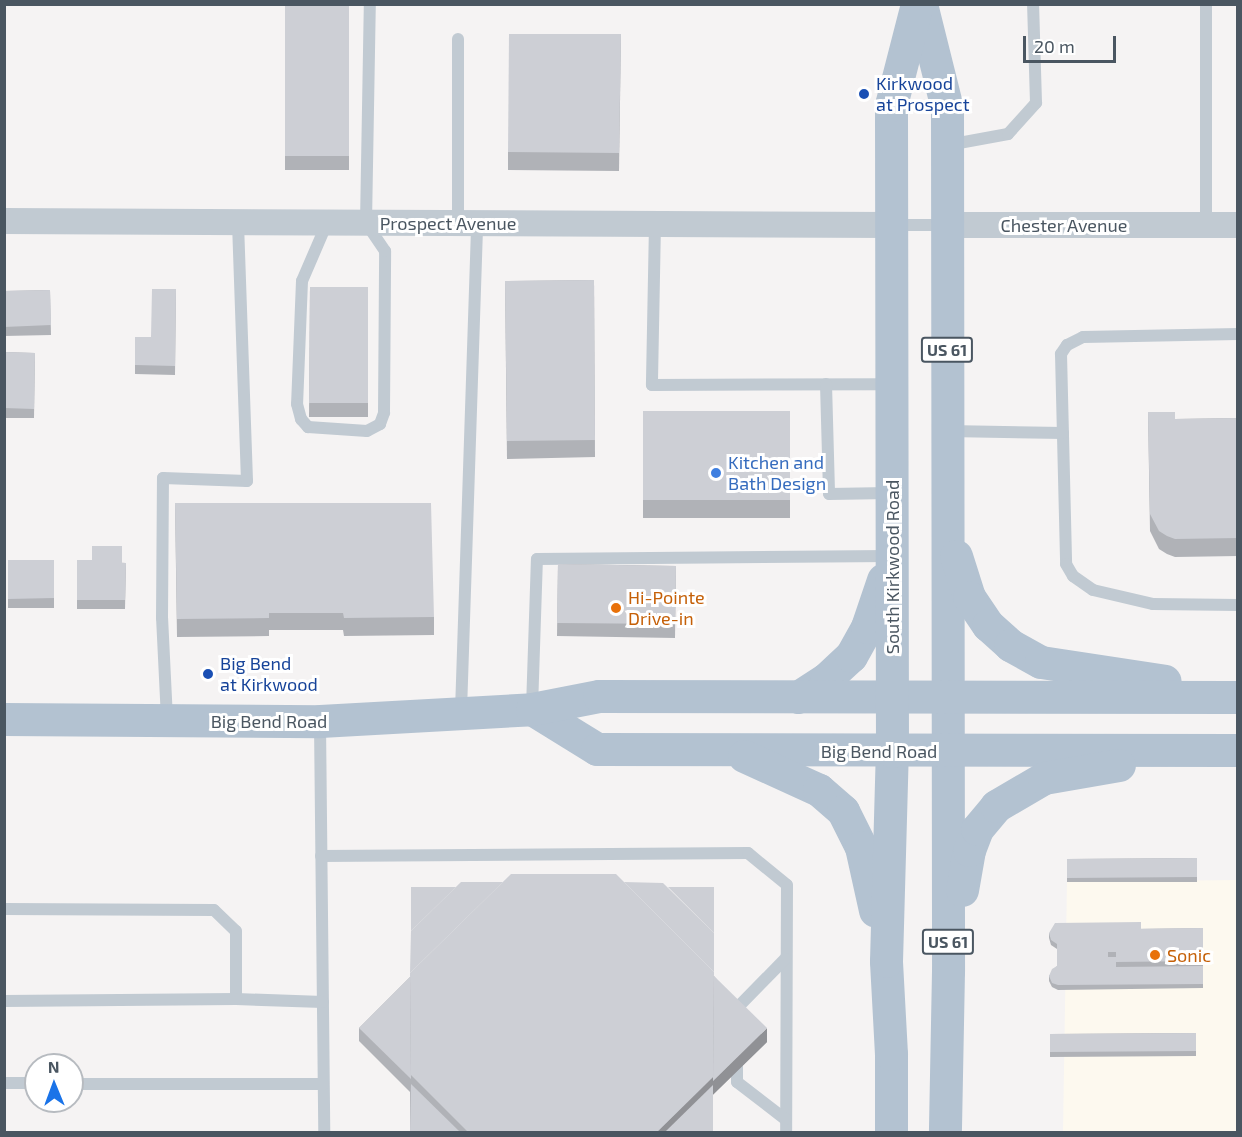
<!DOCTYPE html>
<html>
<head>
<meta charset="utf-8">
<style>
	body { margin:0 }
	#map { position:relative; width:1242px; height:1137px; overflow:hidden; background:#f5f3f3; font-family:"Exo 2",sans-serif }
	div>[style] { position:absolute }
	.commercial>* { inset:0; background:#fdf9ef }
	.lane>* { height:12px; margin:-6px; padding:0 6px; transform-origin:6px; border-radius:6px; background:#c1cad2 }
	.street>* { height:26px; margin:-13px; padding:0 13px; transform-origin:13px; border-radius:13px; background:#c1cad2 }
	.primary>* { height:33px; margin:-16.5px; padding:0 16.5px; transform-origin:16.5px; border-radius:16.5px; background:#b3c2d1 }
	.wall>* { inset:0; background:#b0b2b7 }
	.shaded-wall>* { inset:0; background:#909195 }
	.building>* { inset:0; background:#cdcfd5 }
	.dots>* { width:16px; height:16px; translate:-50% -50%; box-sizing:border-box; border:3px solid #fff; border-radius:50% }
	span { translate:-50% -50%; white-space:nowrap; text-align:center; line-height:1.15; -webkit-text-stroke:6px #fff; paint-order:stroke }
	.shield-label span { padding:2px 4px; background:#fff; border:2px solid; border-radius:4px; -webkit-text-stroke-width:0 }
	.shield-label { font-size:16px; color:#4a5661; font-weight:700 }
	.transit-label { font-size:18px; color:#164399 }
	.left { translate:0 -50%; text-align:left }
	.street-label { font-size:18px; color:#4a5661 }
	.shop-label { font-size:18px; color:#366cbe }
	.food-label { font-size:18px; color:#c56008 }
	.frame { position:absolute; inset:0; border:6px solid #4a5661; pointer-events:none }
	.north { position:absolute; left:24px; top:1053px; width:60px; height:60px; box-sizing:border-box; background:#fff; border:2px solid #b7bbc0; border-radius:50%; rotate:359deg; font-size:16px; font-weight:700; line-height:24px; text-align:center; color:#4a5661 }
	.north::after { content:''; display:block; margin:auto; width:21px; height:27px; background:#1a73e8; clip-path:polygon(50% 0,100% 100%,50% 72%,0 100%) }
	.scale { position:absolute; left:1023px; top:36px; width:93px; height:27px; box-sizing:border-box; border:3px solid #4a5661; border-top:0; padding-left:8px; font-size:18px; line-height:21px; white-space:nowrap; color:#4a5661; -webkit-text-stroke:4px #fff; paint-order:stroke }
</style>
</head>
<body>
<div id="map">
	<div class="commercial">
		<i style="clip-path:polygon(1237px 880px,1237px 1132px,1063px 1132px,1067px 882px)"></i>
	</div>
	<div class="lane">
		<i style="left:948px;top:145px;width:61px;rotate:-10.4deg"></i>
		<i style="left:1008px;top:134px;width:42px;rotate:-47.9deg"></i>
		<i style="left:1036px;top:103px;width:99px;rotate:-91.7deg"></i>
		<i style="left:327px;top:223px;width:63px;rotate:113.3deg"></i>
		<i style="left:302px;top:281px;width:123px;rotate:92.3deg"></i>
		<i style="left:297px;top:404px;width:16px;rotate:75deg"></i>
		<i style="left:301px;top:419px;width:11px;rotate:49deg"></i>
		<i style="left:308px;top:427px;width:59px;rotate:3.9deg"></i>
		<i style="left:367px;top:431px;width:15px;rotate:-28deg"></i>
		<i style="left:380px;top:424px;width:12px;rotate:-70deg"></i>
		<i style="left:384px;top:413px;width:162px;rotate:-89.6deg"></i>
		<i style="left:385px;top:251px;width:34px;rotate:-124deg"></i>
		<i style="left:366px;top:223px;width:219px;rotate:-89deg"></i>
		<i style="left:458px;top:223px;width:184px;rotate:-90deg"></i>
		<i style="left:655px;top:224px;width:161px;rotate:91.1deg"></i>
		<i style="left:652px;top:385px;width:237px;rotate:-0.2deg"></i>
		<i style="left:892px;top:225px;width:55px"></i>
		<i style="left:1206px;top:225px;width:221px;rotate:-90deg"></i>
		<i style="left:1238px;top:334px;width:155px;rotate:178.9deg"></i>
		<i style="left:1083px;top:337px;width:18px;rotate:153deg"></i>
		<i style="left:1067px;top:345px;width:11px;rotate:124deg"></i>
		<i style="left:1061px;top:354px;width:210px;rotate:88.6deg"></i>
		<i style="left:1066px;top:564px;width:14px;rotate:60deg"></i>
		<i style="left:1073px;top:576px;width:24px;rotate:35deg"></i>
		<i style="left:1093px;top:590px;width:62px;rotate:13.1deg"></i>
		<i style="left:1153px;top:604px;width:85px;rotate:0.7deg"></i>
		<i style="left:826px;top:384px;width:110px;rotate:88.4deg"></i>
		<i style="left:829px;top:494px;width:60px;rotate:-1deg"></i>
		<i style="left:948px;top:431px;width:115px;rotate:1deg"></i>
		<i style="left:532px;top:708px;width:149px;rotate:-88.1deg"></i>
		<i style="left:537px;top:559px;width:353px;rotate:-0.5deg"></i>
		<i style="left:461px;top:711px;width:488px;rotate:-88.1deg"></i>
		<i style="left:167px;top:719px;width:101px;rotate:-92.8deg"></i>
		<i style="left:162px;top:618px;width:140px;rotate:-89.6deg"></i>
		<i style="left:163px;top:478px;width:84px;rotate:2deg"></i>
		<i style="left:247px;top:481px;width:259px;rotate:-92deg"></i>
		<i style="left:320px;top:723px;width:409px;rotate:89.4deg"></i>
		<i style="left:321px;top:856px;width:427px;rotate:-0.4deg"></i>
		<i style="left:748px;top:853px;width:50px;rotate:39.4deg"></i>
		<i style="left:787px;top:885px;width:247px;rotate:90.2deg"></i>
		<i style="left:4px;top:909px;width:210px;rotate:0.3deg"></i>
		<i style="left:214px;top:910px;width:30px;rotate:44deg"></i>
		<i style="left:236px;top:931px;width:68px;rotate:90deg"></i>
		<i style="left:236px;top:999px;width:87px;rotate:2deg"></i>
		<i style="left:4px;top:1001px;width:232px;rotate:-0.5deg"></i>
		<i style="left:737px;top:1016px;width:8px;rotate:-90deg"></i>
		<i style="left:737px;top:1008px;width:69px;rotate:-45.6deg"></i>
		<i style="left:737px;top:1057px;width:25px;rotate:90deg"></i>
		<i style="left:737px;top:1082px;width:61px;rotate:37.6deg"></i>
		<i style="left:4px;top:1083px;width:32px"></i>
		<i style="left:72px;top:1084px;width:251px"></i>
	</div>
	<div class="street">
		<i style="left:4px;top:221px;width:887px;rotate:0.26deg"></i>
		<i style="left:947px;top:225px;width:291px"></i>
	</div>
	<div class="primary">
		<i style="left:921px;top:4px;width:107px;rotate:76deg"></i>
		<i style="left:947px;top:108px;width:863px;rotate:89.93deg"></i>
		<i style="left:948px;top:971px;width:161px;rotate:91.1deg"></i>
		<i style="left:956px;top:556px;width:43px;rotate:72.4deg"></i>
		<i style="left:969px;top:597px;width:34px;rotate:56deg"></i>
		<i style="left:988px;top:625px;width:30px;rotate:42deg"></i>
		<i style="left:1010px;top:645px;width:35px;rotate:29deg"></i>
		<i style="left:1041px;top:662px;width:125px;rotate:8.7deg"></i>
		<i style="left:798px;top:697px;width:33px;rotate:-33deg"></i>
		<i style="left:826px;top:679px;width:34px;rotate:-43deg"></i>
		<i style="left:851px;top:656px;width:33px;rotate:-61deg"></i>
		<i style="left:867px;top:627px;width:50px;rotate:-71.2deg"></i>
		<i style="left:532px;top:709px;width:76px;rotate:31.6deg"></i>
		<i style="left:597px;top:749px;width:641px;rotate:0.09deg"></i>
		<i style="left:4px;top:719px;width:316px;rotate:0.4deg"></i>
		<i style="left:320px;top:721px;width:212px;rotate:-3.2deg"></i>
		<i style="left:532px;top:709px;width:68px;rotate:-11deg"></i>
		<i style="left:599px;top:696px;width:639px;rotate:0.09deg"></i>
		<i style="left:744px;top:756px;width:82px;rotate:24.4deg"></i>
		<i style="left:819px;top:790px;width:32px;rotate:41deg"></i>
		<i style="left:843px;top:811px;width:40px;rotate:63.4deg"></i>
		<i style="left:861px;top:847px;width:65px;rotate:77.5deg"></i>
		<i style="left:962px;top:890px;width:41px;rotate:-80.1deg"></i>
		<i style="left:969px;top:850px;width:22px;rotate:-69deg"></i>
		<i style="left:977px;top:829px;width:30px;rotate:-50deg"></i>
		<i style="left:996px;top:806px;width:56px;rotate:-30.3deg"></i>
		<i style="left:1044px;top:778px;width:76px;rotate:-9.8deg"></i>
		<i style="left:891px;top:1132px;width:78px;rotate:-90deg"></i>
		<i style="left:891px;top:1054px;width:93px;rotate:-93.1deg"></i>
		<i style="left:886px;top:961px;width:210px;rotate:-88.4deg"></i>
		<i style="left:892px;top:751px;width:646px;rotate:-90.09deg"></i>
		<i style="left:891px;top:105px;width:104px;rotate:-75.6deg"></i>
	</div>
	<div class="wall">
		<i style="clip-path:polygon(285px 4px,349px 4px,349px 170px,285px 170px)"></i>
		<i style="clip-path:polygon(621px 34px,619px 171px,508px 170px,508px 152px)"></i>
		<i style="clip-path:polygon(594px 280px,595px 457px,507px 459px,505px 281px)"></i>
		<i style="clip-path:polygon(310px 287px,368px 287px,368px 417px,309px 417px)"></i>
		<i style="clip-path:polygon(176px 289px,175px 375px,135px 374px,135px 337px,151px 337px)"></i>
		<i style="clip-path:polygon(50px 290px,51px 335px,4px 336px,4px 291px)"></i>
		<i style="clip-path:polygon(4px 352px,35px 353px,34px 418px,4px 418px)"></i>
		<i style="clip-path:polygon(643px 411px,790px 411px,790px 518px,643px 518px)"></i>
		<i style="clip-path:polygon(1148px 412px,1175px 419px,1238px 418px,1238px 556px,1175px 557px,1167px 554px,1159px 549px,1150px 531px)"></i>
		<i style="clip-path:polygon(175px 503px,434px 617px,434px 635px,344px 636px,343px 630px,269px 630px,269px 636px,177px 637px)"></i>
		<i style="clip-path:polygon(8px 560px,54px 560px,54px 608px,8px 608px)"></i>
		<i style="clip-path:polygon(77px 560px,126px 563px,125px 609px,77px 609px)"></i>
		<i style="clip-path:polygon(558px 564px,676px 566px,675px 638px,557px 636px)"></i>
		<i style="clip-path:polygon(1197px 858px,1197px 882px,1067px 882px,1067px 859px)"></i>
		<i style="clip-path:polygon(1203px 928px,1203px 988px,1058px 990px,1052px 987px,1049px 981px,1049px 976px,1057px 966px,1057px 949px,1051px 945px,1049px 938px,1049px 933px,1141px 929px)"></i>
		<i style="clip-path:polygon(714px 976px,767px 1042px,713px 1094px,713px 1132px,410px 1132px,410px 1092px,359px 1041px,359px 1028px,410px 977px)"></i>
		<i style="clip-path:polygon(1196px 1033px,1196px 1056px,1050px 1057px,1050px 1034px)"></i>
	</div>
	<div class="shaded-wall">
		<i style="clip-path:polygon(767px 1028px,767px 1042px,675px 1132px,657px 1132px,713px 1077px,713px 1081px)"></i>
	</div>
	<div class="building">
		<i style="clip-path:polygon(285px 4px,349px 4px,349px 156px,285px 156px)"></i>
		<i style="clip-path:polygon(509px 34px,621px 34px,619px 153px,508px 152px)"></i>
		<i style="clip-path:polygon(594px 280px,595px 440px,507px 441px,505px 281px)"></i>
		<i style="clip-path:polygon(310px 287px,368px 287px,368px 403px,309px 403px)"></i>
		<i style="clip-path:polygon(152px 289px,176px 289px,175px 366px,135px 365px,135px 337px,151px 337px)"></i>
		<i style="clip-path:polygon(50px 290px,51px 325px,4px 327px,4px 291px)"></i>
		<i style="clip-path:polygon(4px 352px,35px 353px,34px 409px,4px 408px)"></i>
		<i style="clip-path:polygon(643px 411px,790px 411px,790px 500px,643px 500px)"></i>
		<i style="clip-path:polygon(1148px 412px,1175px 412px,1175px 419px,1238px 418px,1238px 538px,1175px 539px,1167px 536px,1159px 531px,1150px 514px)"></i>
		<i style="clip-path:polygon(175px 503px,431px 503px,434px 617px,344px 618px,343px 613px,269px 613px,269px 618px,177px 619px)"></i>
		<i style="clip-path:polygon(92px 546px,122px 546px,122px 563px,126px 563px,125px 600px,77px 600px,77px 560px,92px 560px)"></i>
		<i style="clip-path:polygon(8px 560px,54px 560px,54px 598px,8px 599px)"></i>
		<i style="clip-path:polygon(558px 564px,676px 566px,675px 624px,557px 623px)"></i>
		<i style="clip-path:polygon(1197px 858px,1197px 877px,1067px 878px,1067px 859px)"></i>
		<i style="clip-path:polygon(511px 874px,616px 874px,714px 972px,713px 1077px,657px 1132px,468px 1132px,411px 1075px,410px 973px)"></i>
		<i style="clip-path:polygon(461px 882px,503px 882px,410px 973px,411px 931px)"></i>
		<i style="clip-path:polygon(624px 882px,663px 883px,714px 933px,714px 972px)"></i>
		<i style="clip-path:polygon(411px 887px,456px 887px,411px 931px)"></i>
		<i style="clip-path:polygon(668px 887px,714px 887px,714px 933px)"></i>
		<i style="clip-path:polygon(1141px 922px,1141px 929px,1116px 929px,1116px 939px,1108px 939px,1108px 957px,1116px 957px,1116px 967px,1203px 966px,1203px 984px,1058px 985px,1052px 983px,1049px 976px,1052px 969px,1057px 966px,1057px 944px,1051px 940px,1049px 933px,1055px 923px)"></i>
		<i style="clip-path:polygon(1203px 928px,1203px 961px,1116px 962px,1116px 952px,1108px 952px,1108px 939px,1116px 939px,1116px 929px)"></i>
		<i style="clip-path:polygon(714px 976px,767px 1028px,713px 1081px)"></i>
		<i style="clip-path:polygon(410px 977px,411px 1079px,359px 1028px)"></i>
		<i style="clip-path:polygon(1196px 1033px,1196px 1051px,1050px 1052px,1050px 1034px)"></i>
		<i style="clip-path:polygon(411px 1084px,460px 1132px,410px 1132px)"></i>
		<i style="clip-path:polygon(713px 1085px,713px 1132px,665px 1132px)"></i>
	</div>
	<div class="dots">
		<i style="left:864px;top:94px;background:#1a4fb4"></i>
		<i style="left:716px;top:473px;background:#3f7fe0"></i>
		<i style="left:616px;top:608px;background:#e8710a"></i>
		<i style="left:208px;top:674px;background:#1a4fb4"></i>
		<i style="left:1155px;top:955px;background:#e8710a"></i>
	</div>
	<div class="shield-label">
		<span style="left:947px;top:350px">US 61</span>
		<span style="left:948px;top:942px">US 61</span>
	</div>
	<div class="transit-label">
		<span class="left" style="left:876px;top:94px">Kirkwood<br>at Prospect</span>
		<span class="left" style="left:220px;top:674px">Big Bend<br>at Kirkwood</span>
	</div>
	<div class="street-label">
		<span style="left:448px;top:223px">Prospect Avenue</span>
		<span style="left:1064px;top:225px">Chester Avenue</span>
		<span style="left:892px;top:567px;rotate:-90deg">South Kirkwood Road</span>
		<span style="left:269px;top:721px">Big Bend Road</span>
		<span style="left:879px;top:751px">Big Bend Road</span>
	</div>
	<div class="shop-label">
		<span class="left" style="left:728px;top:473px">Kitchen and<br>Bath Design</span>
	</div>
	<div class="food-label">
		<span class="left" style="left:628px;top:608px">Hi-Pointe<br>Drive-in</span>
		<span class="left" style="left:1167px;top:955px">Sonic</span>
	</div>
	<div class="frame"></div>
	<div class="north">N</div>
	<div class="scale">20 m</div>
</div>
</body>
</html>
